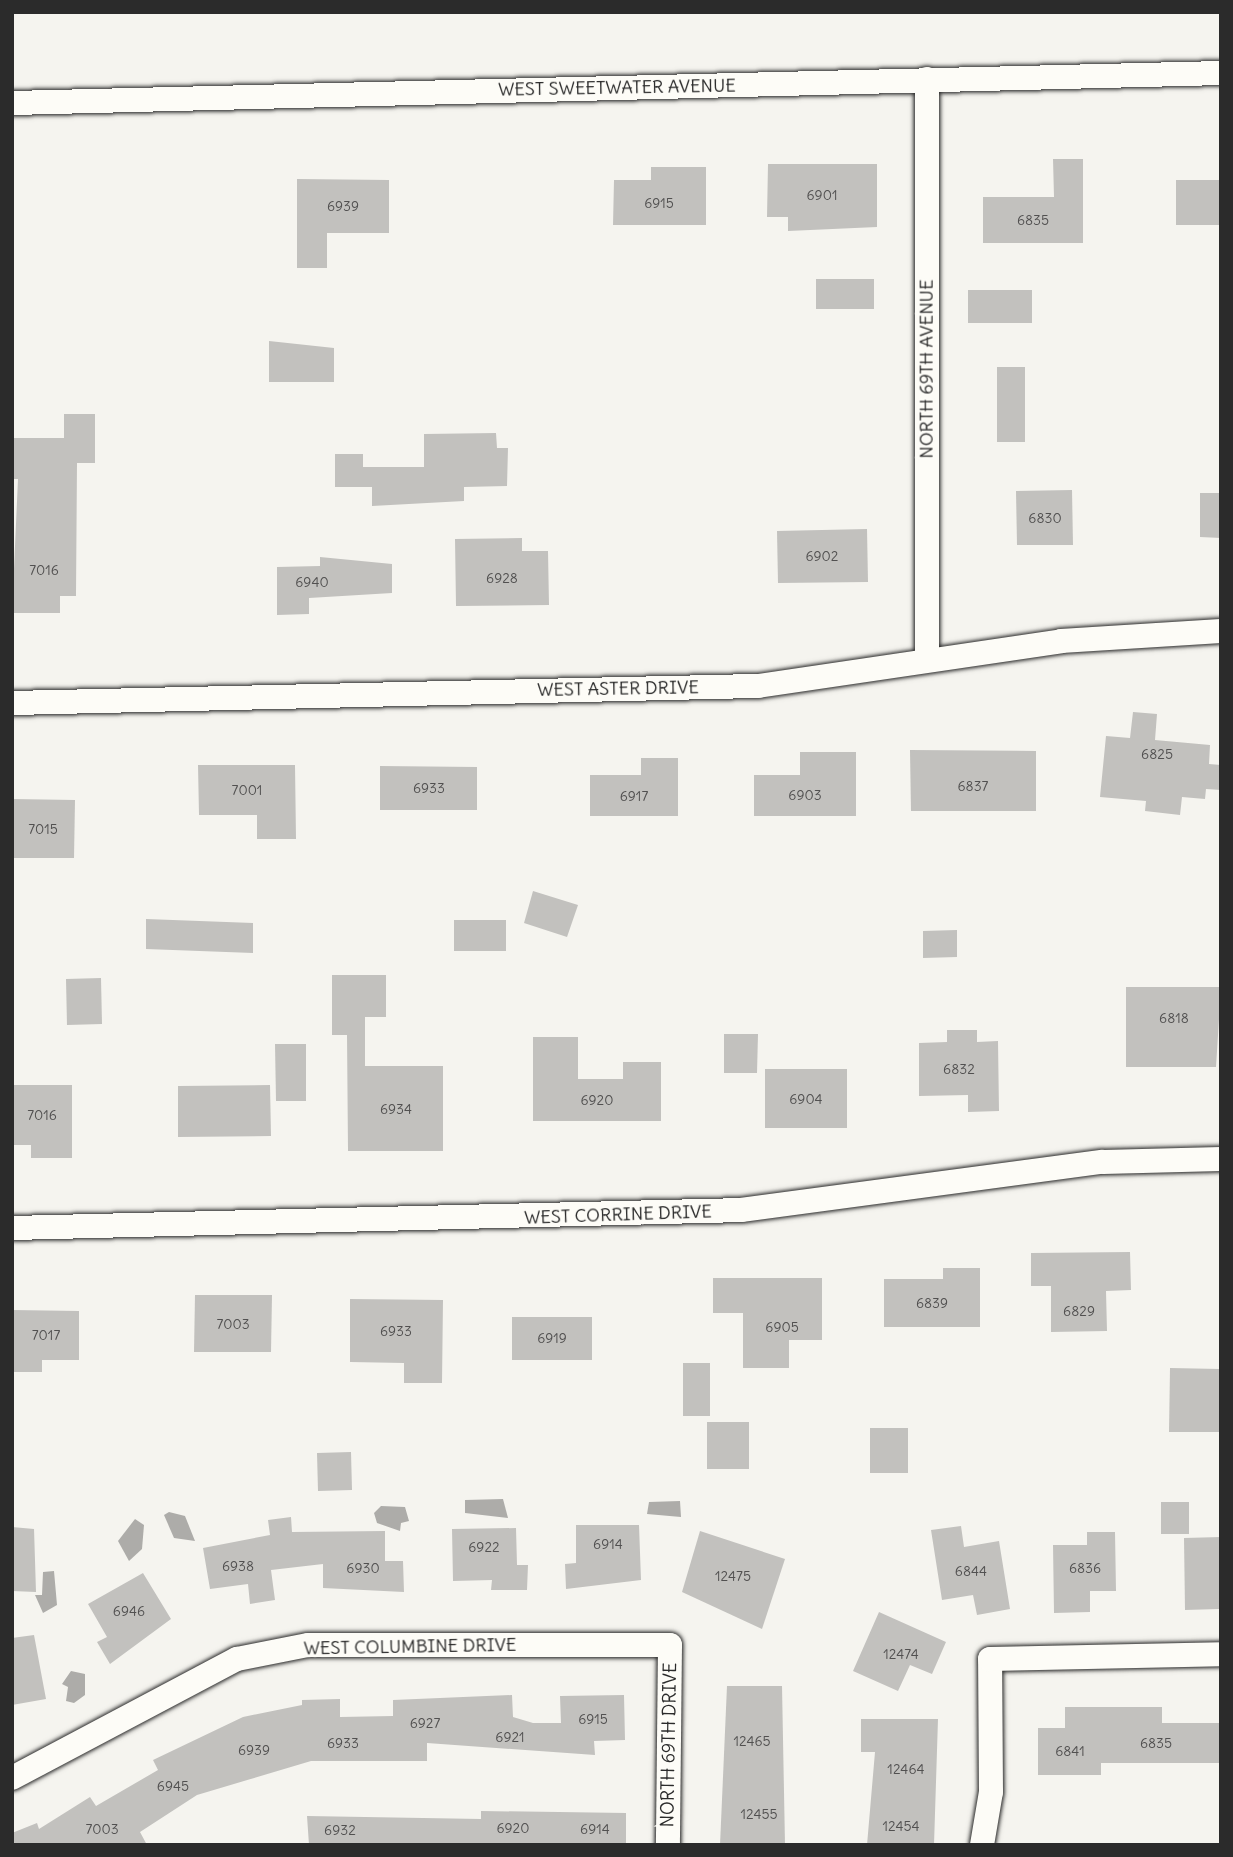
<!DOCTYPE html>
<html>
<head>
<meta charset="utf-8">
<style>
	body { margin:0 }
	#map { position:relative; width:1233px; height:1857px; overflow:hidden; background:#f5f4ef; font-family:Delius,sans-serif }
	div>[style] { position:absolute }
	.water>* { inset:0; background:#adaca9 }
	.building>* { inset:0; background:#c2c1be }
	.roads { filter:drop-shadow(0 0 2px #2b2b2b) drop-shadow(0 0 2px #2b2b2b) }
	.street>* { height:24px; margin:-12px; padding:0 12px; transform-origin:12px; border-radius:12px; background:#fdfcf7 }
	span { translate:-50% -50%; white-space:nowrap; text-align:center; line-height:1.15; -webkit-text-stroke:5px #fdfcf7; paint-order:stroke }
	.number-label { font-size:14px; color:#515050 }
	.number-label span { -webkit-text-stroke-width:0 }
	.street-label { font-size:18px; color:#2b2b2b }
	.frame { position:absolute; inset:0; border:14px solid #2b2b2b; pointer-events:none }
</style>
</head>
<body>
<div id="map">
	<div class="water">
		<i style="clip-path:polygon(503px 1499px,508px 1518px,465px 1513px,465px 1500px)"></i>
		<i style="clip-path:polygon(680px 1501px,681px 1517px,647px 1514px,649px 1502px)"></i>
		<i style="clip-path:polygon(381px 1506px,405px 1507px,409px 1521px,401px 1523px,400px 1531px,377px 1523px,374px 1513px)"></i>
		<i style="clip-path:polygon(169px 1512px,185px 1516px,195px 1541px,174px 1538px,164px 1515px)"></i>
		<i style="clip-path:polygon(135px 1519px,144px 1525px,142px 1549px,129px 1561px,118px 1541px)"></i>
		<i style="clip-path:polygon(54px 1571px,57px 1605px,43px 1613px,35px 1595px,42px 1595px,43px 1572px)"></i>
		<i style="clip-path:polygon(71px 1671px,85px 1674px,85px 1695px,74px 1703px,66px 1701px,68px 1687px,62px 1684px)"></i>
	</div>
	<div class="building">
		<i style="clip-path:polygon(1053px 159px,1083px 159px,1083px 243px,983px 243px,983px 197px,1054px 197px)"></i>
		<i style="clip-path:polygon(768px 164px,877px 164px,877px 227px,788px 231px,788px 217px,767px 217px)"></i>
		<i style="clip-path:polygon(651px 167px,706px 167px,706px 225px,613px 225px,614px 180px,651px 180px)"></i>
		<i style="clip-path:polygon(297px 179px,389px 180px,389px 233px,327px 233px,327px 268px,297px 268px)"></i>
		<i style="clip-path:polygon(1176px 180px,1221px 180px,1221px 225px,1176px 225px)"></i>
		<i style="clip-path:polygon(816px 279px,874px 279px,874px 309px,816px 309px)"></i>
		<i style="clip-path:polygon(968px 290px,1032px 290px,1032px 323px,968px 323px)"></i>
		<i style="clip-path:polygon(269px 341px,334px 348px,334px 382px,269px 382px)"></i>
		<i style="clip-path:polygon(997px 367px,1025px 367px,1025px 442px,997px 442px)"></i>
		<i style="clip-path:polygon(64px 414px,95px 414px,95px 463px,77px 463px,76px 596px,60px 596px,60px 613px,12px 613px,18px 479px,12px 479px,12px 438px,64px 438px)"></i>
		<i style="clip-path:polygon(496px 433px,497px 448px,508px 448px,507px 486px,464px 487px,464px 501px,372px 506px,372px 487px,335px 487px,335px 454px,363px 454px,363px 467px,424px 467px,424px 434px)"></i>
		<i style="clip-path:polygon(1072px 490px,1073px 545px,1017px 545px,1016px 491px)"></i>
		<i style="clip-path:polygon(1200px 493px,1221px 493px,1221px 538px,1200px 537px)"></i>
		<i style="clip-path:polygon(867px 529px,868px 582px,778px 583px,777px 531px)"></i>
		<i style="clip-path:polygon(522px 538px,522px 551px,548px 551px,549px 605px,456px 606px,455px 539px)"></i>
		<i style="clip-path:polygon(320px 557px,392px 564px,392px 593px,309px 598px,309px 614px,277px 615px,277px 567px,320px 566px)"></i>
		<i style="clip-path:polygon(1133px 712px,1157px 714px,1155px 740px,1210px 745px,1209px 764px,1221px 765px,1221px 790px,1206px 789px,1205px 799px,1182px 797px,1180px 815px,1145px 811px,1146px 801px,1100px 797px,1106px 736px,1130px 738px)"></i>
		<i style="clip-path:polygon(910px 750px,1036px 751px,1036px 811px,911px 811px)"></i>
		<i style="clip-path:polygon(800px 752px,856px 752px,856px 816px,754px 816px,754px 775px,800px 775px)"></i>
		<i style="clip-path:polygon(641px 758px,678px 758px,678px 816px,590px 816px,590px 775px,641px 775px)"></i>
		<i style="clip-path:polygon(198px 765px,295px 765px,296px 839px,257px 839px,257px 815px,199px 815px)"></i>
		<i style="clip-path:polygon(380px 766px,477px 767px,477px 810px,380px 810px)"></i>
		<i style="clip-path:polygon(12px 799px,75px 800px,74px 858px,12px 858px)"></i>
		<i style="clip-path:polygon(533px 891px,578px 905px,567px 937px,524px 923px)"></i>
		<i style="clip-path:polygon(146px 919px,253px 923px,253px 953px,146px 949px)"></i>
		<i style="clip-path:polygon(454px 920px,506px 920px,506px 951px,454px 951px)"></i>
		<i style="clip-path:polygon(957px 930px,957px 957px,923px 958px,923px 931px)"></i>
		<i style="clip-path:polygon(332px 975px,386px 975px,386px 1017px,365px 1017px,365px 1066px,443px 1066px,443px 1151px,348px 1151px,347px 1035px,332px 1035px)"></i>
		<i style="clip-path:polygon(101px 978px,102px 1024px,67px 1025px,66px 979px)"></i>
		<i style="clip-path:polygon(1126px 987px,1221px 987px,1216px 1067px,1126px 1067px)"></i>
		<i style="clip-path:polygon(947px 1030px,977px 1030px,977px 1042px,998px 1041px,999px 1111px,968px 1112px,968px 1095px,919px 1096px,919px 1043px,947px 1042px)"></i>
		<i style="clip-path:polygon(724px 1034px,758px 1034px,757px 1073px,724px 1073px)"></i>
		<i style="clip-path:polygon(533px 1037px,578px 1037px,578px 1079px,623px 1079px,623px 1062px,661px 1062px,661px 1121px,533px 1121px)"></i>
		<i style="clip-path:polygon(275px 1044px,306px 1044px,306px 1101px,276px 1101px)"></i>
		<i style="clip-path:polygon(765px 1069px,847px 1069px,847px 1128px,765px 1128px)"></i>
		<i style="clip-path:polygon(12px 1085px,72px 1085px,72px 1158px,31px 1158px,31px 1145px,12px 1145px)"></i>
		<i style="clip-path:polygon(270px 1085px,271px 1136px,178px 1137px,178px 1086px)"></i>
		<i style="clip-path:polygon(1130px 1252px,1131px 1290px,1106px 1291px,1107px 1331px,1051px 1332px,1051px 1286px,1031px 1286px,1031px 1253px)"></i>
		<i style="clip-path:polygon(943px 1268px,980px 1268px,980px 1327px,884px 1327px,884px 1279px,943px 1279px)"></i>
		<i style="clip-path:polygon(713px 1278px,822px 1278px,822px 1340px,789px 1340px,789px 1368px,743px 1368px,743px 1313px,713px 1313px)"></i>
		<i style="clip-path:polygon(195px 1295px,272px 1295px,271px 1352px,194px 1352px)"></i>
		<i style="clip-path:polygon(350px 1299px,443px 1300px,442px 1383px,404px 1383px,404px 1363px,350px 1362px)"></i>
		<i style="clip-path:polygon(12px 1310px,79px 1311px,79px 1360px,42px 1360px,42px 1372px,12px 1372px)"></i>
		<i style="clip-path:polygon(512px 1317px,592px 1317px,592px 1360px,512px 1360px)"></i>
		<i style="clip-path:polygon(683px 1363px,710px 1363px,710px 1416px,683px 1416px)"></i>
		<i style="clip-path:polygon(1170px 1368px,1220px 1369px,1219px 1432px,1169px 1432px)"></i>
		<i style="clip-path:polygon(707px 1422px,749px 1422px,749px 1469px,707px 1469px)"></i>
		<i style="clip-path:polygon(870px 1428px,908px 1428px,908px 1473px,870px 1473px)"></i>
		<i style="clip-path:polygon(351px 1452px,352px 1490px,318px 1491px,317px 1453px)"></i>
		<i style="clip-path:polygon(1161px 1502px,1189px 1502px,1189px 1534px,1161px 1534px)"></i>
		<i style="clip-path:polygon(291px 1517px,292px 1532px,385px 1531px,385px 1561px,403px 1561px,404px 1592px,323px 1588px,323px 1564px,271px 1570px,275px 1600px,250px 1604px,248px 1584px,210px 1589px,203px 1548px,270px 1535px,268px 1520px)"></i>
		<i style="clip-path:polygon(576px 1525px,639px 1525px,641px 1580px,566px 1589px,565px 1564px,576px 1563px)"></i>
		<i style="clip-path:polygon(961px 1526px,964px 1547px,999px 1541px,1010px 1609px,977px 1615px,973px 1595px,942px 1600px,931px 1530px)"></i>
		<i style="clip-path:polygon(12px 1527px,34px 1529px,36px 1592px,12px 1591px)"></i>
		<i style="clip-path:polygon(516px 1528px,517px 1565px,528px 1565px,527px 1590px,491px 1590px,492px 1580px,453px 1581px,452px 1529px)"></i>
		<i style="clip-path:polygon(700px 1531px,785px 1559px,762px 1629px,682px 1592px)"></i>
		<i style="clip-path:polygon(1087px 1532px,1115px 1532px,1116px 1591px,1090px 1591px,1090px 1612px,1054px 1613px,1053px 1545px,1087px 1545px)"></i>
		<i style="clip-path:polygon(1221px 1537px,1219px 1609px,1185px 1610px,1184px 1538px)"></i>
		<i style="clip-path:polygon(143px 1573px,171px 1619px,110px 1664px,97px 1642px,107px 1637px,88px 1604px)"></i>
		<i style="clip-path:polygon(879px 1612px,946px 1642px,932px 1674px,910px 1665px,898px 1691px,853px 1671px)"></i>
		<i style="clip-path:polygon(34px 1635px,46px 1699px,12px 1705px,12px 1638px)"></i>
		<i style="clip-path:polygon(727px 1686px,782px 1686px,785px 1845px,720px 1845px)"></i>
		<i style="clip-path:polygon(512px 1695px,513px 1717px,533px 1723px,561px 1723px,560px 1696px,624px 1695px,625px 1740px,594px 1741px,595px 1755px,427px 1743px,427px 1761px,311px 1761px,197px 1795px,140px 1832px,147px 1845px,12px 1845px,12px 1833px,37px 1823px,39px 1829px,90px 1797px,96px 1806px,158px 1770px,153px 1760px,243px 1717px,302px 1705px,302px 1700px,340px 1699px,340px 1717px,393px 1716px,393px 1700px)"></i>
		<i style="clip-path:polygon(1065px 1707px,1162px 1707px,1162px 1723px,1221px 1723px,1221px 1763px,1101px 1763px,1101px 1775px,1038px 1775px,1038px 1728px,1065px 1728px)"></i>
		<i style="clip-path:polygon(861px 1719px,938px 1719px,934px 1845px,867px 1845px,875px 1752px,861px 1752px)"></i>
		<i style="clip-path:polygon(481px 1811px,626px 1813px,626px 1845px,309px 1845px,307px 1816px,481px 1819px)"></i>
	</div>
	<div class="roads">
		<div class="street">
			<i style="left:927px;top:79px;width:580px;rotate:90deg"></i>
			<i style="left:12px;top:103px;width:1209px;rotate:-1.42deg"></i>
			<i style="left:12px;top:703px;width:746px;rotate:-1.31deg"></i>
			<i style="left:758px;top:686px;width:306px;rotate:-8.4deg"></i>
			<i style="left:1061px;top:641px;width:160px;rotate:-3.6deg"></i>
			<i style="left:12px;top:1228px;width:729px;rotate:-1.41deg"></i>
			<i style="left:741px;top:1210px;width:365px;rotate:-7.6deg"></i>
			<i style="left:1103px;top:1162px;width:118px;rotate:-1.5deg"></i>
			<i style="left:12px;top:1778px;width:255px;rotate:-27.9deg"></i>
			<i style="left:237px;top:1659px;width:72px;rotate:-11.2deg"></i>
			<i style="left:308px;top:1645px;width:362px"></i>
			<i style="left:670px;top:1645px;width:200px;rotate:90.6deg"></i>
			<i style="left:982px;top:1845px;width:54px;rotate:-80.4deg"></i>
			<i style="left:991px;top:1792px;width:133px;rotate:-90.4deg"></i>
			<i style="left:990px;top:1659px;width:231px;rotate:-1.2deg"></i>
		</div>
	</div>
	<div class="number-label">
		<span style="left:822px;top:195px">6901</span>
		<span style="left:659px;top:203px">6915</span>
		<span style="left:343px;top:206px">6939</span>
		<span style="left:1033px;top:220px">6835</span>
		<span style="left:1045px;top:518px">6830</span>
		<span style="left:822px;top:556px">6902</span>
		<span style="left:44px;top:570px">7016</span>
		<span style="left:502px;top:578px">6928</span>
		<span style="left:312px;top:582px">6940</span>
		<span style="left:1157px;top:754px">6825</span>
		<span style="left:973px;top:786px">6837</span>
		<span style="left:429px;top:788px">6933</span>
		<span style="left:247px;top:790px">7001</span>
		<span style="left:805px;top:795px">6903</span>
		<span style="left:634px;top:796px">6917</span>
		<span style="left:43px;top:829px">7015</span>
		<span style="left:1174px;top:1018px">6818</span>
		<span style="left:959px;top:1069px">6832</span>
		<span style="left:806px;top:1099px">6904</span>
		<span style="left:597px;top:1100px">6920</span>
		<span style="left:396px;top:1109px">6934</span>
		<span style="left:42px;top:1115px">7016</span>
		<span style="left:932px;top:1303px">6839</span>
		<span style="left:1079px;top:1311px">6829</span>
		<span style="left:233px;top:1324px">7003</span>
		<span style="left:782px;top:1327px">6905</span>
		<span style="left:396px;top:1331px">6933</span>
		<span style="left:46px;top:1335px">7017</span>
		<span style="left:552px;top:1338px">6919</span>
		<span style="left:608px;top:1544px">6914</span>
		<span style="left:484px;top:1547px">6922</span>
		<span style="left:238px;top:1566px">6938</span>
		<span style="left:363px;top:1568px">6930</span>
		<span style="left:1085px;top:1568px">6836</span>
		<span style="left:971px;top:1571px">6844</span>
		<span style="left:733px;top:1576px">12475</span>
		<span style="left:129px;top:1611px">6946</span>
		<span style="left:901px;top:1654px">12474</span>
		<span style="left:593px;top:1719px">6915</span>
		<span style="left:425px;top:1723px">6927</span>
		<span style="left:510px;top:1737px">6921</span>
		<span style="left:752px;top:1741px">12465</span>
		<span style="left:343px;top:1743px">6933</span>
		<span style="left:1156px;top:1743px">6835</span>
		<span style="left:254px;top:1750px">6939</span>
		<span style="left:1070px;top:1751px">6841</span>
		<span style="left:906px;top:1769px">12464</span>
		<span style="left:173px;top:1786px">6945</span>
		<span style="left:759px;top:1814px">12455</span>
		<span style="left:901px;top:1826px">12454</span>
		<span style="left:513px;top:1828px">6920</span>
		<span style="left:102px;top:1829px">7003</span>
		<span style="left:595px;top:1829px">6914</span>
		<span style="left:340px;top:1830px">6932</span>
	</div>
	<div class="street-label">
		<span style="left:617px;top:88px;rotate:-1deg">WEST SWEETWATER AVENUE</span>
		<span style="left:927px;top:369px;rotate:-90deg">NORTH 69TH AVENUE</span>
		<span style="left:618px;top:689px;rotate:-1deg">WEST ASTER DRIVE</span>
		<span style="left:618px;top:1215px;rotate:-2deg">WEST CORRINE DRIVE</span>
		<span style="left:410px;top:1647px;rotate:-1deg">WEST COLUMBINE DRIVE</span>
		<span style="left:669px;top:1745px;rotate:-89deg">NORTH 69TH DRIVE</span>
	</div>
	<div class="frame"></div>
</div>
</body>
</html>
